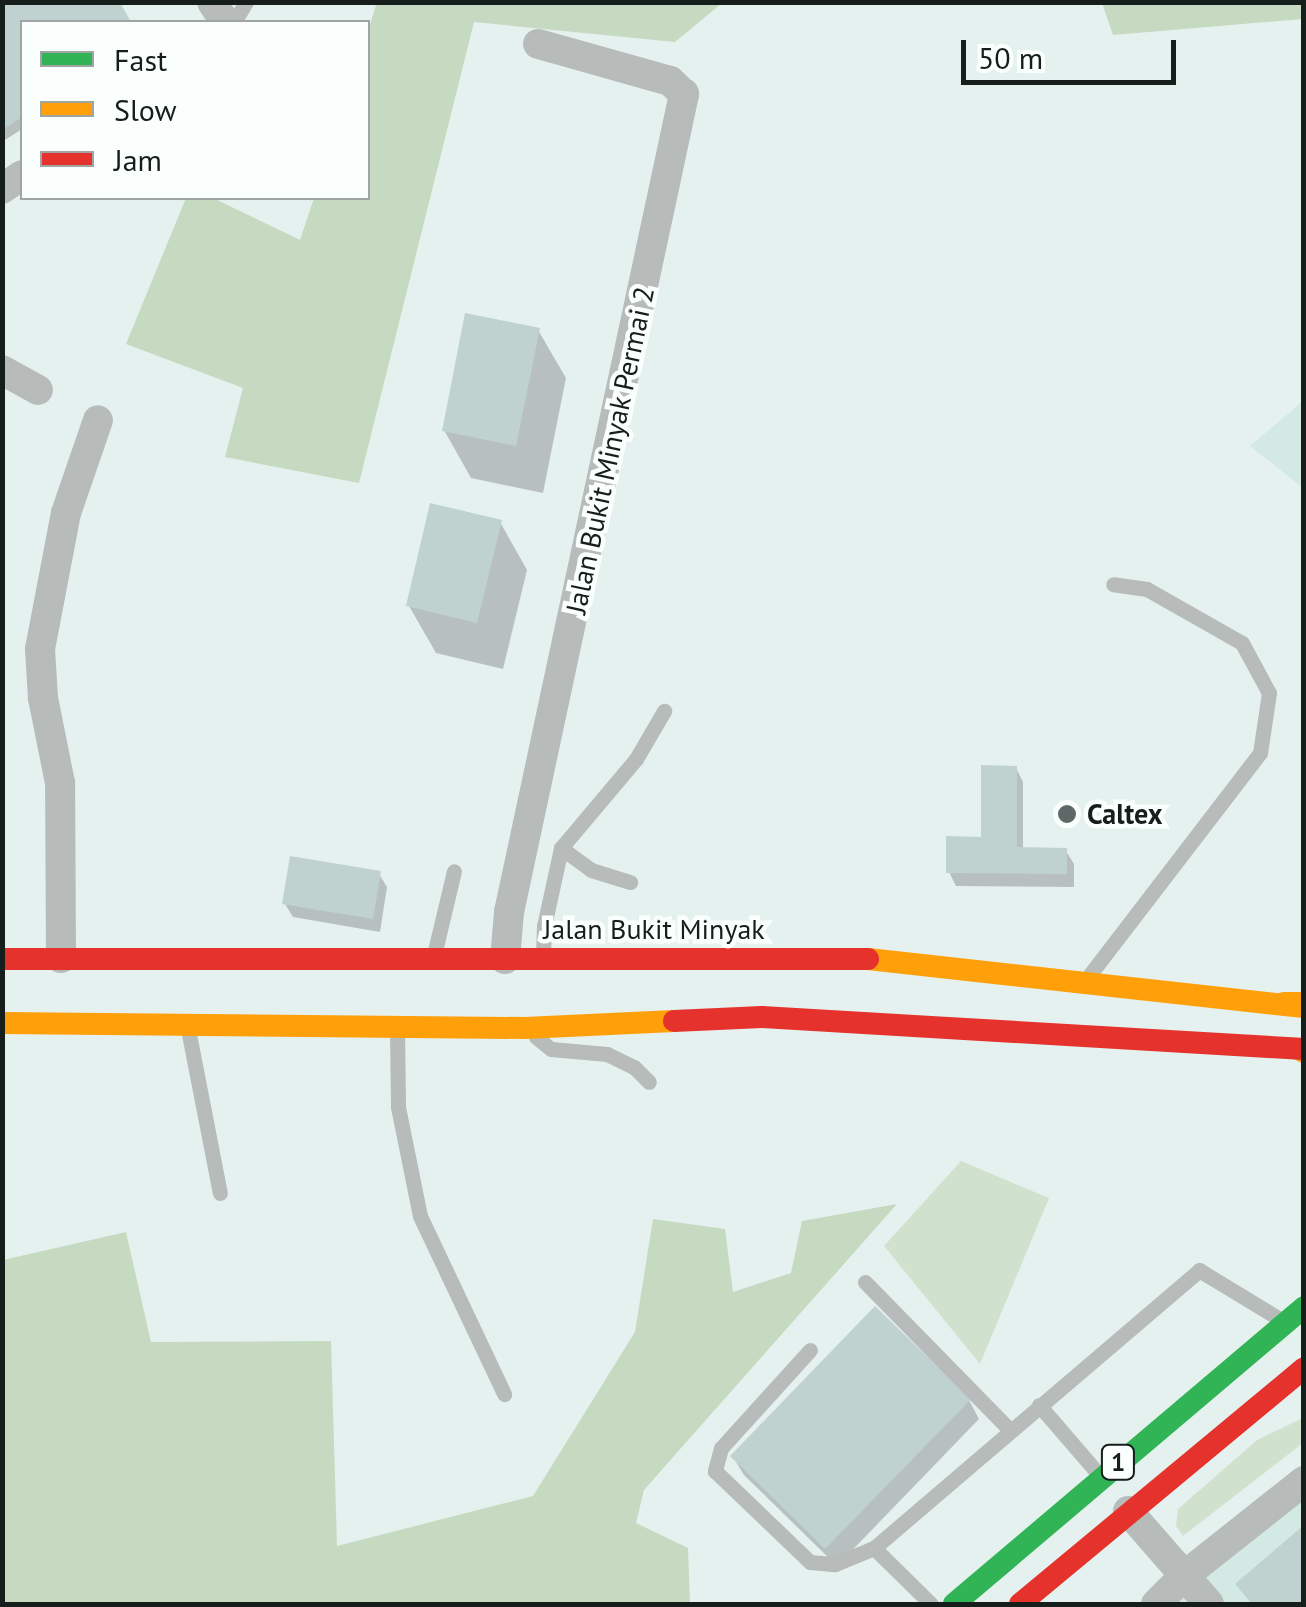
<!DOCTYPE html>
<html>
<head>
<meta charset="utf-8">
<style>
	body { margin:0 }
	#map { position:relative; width:1306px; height:1607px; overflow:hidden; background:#e5f1ee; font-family:"PT Sans",sans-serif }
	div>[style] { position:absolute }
	.built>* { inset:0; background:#d3eae4 }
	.green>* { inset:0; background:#d0e2ce }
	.forest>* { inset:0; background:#c5dac1 }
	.shadow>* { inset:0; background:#0003 }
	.building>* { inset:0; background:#c0d2d0 }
	.lane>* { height:15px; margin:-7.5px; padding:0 7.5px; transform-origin:7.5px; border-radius:7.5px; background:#b7bbb9 }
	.street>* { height:30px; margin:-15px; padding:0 15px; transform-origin:15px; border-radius:15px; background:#b7bbb9 }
	.fast>* { height:22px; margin:-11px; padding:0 11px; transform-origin:11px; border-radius:11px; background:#30b455 }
	.slow>* { height:22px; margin:-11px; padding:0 11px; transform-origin:11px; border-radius:11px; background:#ff9f0a }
	.jam>* { height:22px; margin:-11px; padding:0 11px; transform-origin:11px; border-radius:11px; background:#e5322d }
	.dots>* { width:28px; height:28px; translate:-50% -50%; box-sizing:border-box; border:5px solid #fafffd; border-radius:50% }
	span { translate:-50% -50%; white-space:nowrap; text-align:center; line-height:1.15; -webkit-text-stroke:9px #fafffd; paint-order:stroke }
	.shield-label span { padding:2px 8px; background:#fafffd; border:2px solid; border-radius:8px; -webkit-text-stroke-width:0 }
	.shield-label { font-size:25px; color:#161e1c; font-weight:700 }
	.street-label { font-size:28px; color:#161e1c }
	.poi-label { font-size:28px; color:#161e1c; font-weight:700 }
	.left { translate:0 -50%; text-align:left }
	.frame { position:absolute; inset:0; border:5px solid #161e1c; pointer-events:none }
	.legend { position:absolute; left:20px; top:20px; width:350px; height:180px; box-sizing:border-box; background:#fafffd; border:2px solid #9fa5a3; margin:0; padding:12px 18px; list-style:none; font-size:30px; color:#161e1c }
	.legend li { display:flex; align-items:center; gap:20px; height:50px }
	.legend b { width:50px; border:2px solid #9fa5a3 }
	.scale { position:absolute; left:961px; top:40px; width:215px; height:45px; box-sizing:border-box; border:5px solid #161e1c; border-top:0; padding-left:12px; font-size:30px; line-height:35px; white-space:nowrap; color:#161e1c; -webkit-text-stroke:8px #fafffd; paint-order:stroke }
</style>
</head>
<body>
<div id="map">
	<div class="built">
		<i style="clip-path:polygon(1303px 401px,1303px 488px,1250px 446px)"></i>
		<i style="clip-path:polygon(1303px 1481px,1303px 1604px,1156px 1604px)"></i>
	</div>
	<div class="green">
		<i style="clip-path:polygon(961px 1161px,1049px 1198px,980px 1364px,884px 1246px)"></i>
		<i style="clip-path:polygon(1303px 1418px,1303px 1443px,1183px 1536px,1176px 1526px,1178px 1509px,1257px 1440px)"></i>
	</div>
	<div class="forest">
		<i style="clip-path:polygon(377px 2px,722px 3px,675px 42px,474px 22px,359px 483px,225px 457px,243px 388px,126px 344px,186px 198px,213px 198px,300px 240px,314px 198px,368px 198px,368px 31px)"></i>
		<i style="clip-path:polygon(1102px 3px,1303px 3px,1303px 19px,1113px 35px)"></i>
		<i style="clip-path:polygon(897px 1204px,644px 1490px,636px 1523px,688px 1548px,690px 1604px,3px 1604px,3px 1260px,126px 1232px,151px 1342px,331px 1341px,337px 1546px,533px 1496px,635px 1332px,653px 1219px,725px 1229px,733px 1292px,791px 1273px,802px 1221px)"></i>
	</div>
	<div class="shadow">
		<i style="clip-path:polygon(2px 2px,117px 2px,129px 22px,22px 22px,22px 129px,2px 142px)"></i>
		<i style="clip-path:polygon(538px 330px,566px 378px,543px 493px,471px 478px,444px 430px)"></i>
		<i style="clip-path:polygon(500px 522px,527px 570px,503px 669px,436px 653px,409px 606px)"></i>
		<i style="clip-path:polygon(1016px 768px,1023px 782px,1023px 850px,1066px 851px,1074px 864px,1074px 887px,956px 886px,949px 872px,983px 839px)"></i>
		<i style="clip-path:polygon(379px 874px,387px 887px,380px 932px,293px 917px,285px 904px)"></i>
		<i style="clip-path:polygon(969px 1400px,979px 1419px,837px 1566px,744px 1475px,733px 1457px)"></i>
	</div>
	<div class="building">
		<i style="clip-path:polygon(2px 2px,120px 2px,131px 22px,22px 22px,22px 117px,2px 130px)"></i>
		<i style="clip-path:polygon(465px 313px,540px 328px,516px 446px,442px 431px)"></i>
		<i style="clip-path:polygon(430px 503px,502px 520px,477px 623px,406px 606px)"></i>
		<i style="clip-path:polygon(981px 765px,1017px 766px,1017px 847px,1067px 848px,1067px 874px,946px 873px,946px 836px,981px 837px)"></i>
		<i style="clip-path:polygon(290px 856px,381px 871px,373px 919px,282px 904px)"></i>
		<i style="clip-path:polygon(875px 1306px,971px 1399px,825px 1549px,730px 1456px)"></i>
		<i style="clip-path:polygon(1304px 1525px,1304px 1604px,1252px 1604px,1235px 1584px)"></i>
	</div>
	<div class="lane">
		<i style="left:234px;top:22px;width:23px;rotate:-59deg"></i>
		<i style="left:561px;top:848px;width:37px;rotate:36deg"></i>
		<i style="left:591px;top:870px;width:41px;rotate:17.1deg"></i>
		<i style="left:434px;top:955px;width:86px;rotate:-76.6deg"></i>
		<i style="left:543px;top:955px;width:29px;rotate:-88deg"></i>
		<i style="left:544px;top:926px;width:80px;rotate:-77.7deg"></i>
		<i style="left:561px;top:848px;width:116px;rotate:-49.9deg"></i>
		<i style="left:636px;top:759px;width:56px;rotate:-59.7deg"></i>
		<i style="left:1088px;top:977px;width:282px;rotate:-52.5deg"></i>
		<i style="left:1260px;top:753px;width:61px;rotate:-81.5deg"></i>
		<i style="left:1269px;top:693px;width:57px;rotate:-118.4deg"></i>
		<i style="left:1242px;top:643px;width:109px;rotate:-150.4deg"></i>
		<i style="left:1147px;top:589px;width:34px;rotate:-172deg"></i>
		<i style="left:188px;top:1029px;width:167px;rotate:79deg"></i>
		<i style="left:397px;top:1031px;width:76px;rotate:89.2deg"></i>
		<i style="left:398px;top:1107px;width:111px;rotate:78.6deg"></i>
		<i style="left:420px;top:1216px;width:197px;rotate:64.7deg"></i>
		<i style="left:536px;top:1037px;width:19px;rotate:39deg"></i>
		<i style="left:551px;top:1049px;width:56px;rotate:5.1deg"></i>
		<i style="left:607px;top:1054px;width:30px;rotate:26deg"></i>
		<i style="left:634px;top:1067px;width:21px;rotate:45deg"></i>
		<i style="left:865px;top:1282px;width:206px;rotate:45.6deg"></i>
		<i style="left:810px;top:1350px;width:132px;rotate:132.2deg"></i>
		<i style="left:721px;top:1448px;width:24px;rotate:105deg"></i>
		<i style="left:715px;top:1471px;width:132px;rotate:43.8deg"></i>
		<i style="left:810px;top:1562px;width:25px;rotate:5deg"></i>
		<i style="left:835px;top:1564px;width:42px;rotate:-22.3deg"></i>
		<i style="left:1039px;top:1405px;width:86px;rotate:49.3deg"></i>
		<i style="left:931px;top:1604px;width:80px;rotate:-135.5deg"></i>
		<i style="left:874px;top:1548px;width:428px;rotate:-40.5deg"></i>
		<i style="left:1199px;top:1270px;width:92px;rotate:31.3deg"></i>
	</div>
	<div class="street">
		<i style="left:212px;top:2px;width:24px;rotate:57deg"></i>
		<i style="left:2px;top:189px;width:24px;rotate:-35deg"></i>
		<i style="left:2px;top:370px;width:41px;rotate:29.1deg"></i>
		<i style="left:61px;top:958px;width:175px;rotate:-90.3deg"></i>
		<i style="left:60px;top:783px;width:87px;rotate:-101.3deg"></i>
		<i style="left:43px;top:698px;width:49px;rotate:-93.5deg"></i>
		<i style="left:40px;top:649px;width:138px;rotate:-79.2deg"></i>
		<i style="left:66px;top:513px;width:98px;rotate:-71deg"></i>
		<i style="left:505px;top:959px;width:47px;rotate:-85.1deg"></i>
		<i style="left:509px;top:912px;width:837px;rotate:-77.92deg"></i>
		<i style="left:684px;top:94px;width:19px;rotate:-137deg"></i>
		<i style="left:670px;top:81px;width:137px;rotate:-164.3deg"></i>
		<i style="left:1128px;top:1511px;width:123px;rotate:48.9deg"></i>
		<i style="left:1156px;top:1604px;width:40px;rotate:-45deg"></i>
		<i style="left:1184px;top:1576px;width:153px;rotate:-38.4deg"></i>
	</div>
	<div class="fast">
		<i style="left:954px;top:1604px;width:459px;rotate:-40.3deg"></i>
	</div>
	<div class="slow">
		<i style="left:868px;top:959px;width:439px;rotate:6.3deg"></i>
		<i style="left:1284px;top:1003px;width:20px"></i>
		<i style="left:2px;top:1023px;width:523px;rotate:0.55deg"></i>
		<i style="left:525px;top:1028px;width:149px;rotate:-2.7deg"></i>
		<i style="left:1299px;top:1049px;width:6px;rotate:31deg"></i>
	</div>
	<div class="jam">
		<i style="left:2px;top:959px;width:866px"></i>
		<i style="left:674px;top:1021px;width:88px;rotate:-2.6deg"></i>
		<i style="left:762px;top:1017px;width:543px;rotate:3.38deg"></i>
		<i style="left:1020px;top:1604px;width:369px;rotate:-39.7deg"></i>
	</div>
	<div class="dots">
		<i style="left:1067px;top:814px;background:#5e6866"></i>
	</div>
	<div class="shield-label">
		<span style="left:1118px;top:1462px">1</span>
	</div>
	<div class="street-label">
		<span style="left:610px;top:450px;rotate:-78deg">Jalan Bukit Minyak Permai 2</span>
		<span style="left:654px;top:929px">Jalan Bukit Minyak</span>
	</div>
	<div class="poi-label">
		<span class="left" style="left:1087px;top:814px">Caltex</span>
	</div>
	<div class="frame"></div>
	<ul class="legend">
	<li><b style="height:12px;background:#30b455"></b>Fast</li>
	<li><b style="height:12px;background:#ff9f0a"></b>Slow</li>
	<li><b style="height:12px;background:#e5322d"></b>Jam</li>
	</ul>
	<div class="scale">50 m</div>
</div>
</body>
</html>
